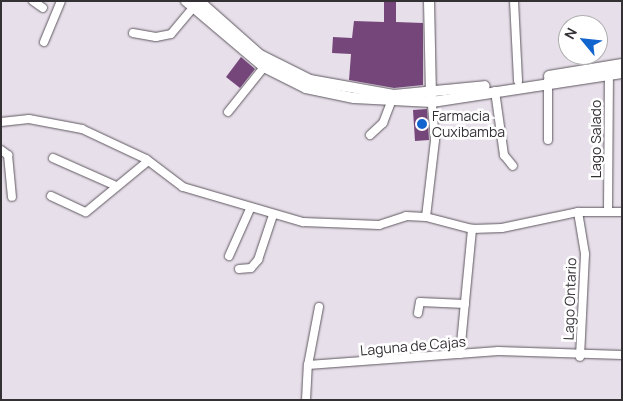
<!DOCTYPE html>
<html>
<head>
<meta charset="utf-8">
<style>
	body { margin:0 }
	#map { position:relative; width:623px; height:401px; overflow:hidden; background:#e7dfe9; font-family:Manrope,sans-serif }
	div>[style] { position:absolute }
	.building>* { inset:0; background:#75467a }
	.roads { filter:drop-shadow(0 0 1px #5e5760) drop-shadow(0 0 1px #5e5760) }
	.minor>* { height:8px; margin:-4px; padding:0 4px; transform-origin:4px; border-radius:4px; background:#fff }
	.major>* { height:10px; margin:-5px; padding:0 5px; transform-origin:5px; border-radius:5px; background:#fff }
	.dots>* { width:14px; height:14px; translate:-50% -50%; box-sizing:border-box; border:2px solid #fff; border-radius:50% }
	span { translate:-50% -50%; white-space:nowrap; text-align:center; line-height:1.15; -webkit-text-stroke:5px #fff; paint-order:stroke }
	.poi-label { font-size:14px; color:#343135 }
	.left { translate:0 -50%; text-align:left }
	.street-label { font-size:14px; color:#343135 }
	.frame { position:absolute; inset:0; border:2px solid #343135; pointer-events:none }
	.north { position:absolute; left:558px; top:15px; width:50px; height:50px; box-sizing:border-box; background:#fff; border:1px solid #aeadae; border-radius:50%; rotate:298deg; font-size:14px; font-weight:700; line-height:20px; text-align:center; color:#343135 }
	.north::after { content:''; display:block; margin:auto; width:18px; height:22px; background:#1265cf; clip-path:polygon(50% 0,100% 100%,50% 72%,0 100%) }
</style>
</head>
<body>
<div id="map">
	<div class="building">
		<i style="clip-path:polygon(384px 1px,396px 1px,396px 22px,423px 23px,423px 85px,394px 88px,349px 80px,351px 54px,332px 53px,333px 37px,352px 38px,354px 21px,384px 22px)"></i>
		<i style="clip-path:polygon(241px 57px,255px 69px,240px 88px,226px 77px)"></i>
		<i style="clip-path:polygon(427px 109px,429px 140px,415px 141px,413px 110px)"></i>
	</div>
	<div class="roads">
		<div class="minor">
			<i style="left:33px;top:1px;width:12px;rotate:35deg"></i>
			<i style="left:514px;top:1px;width:80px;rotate:87.1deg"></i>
			<i style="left:133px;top:33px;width:23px;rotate:10deg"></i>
			<i style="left:156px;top:37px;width:15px;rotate:-11deg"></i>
			<i style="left:171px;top:34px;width:39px;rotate:-50deg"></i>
			<i style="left:44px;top:42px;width:44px;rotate:-67.5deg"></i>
			<i style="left:495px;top:91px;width:65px;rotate:82deg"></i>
			<i style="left:504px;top:155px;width:14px;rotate:51deg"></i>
			<i style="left:228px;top:112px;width:58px;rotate:-51.3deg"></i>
			<i style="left:1px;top:122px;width:28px;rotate:-6deg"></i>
			<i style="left:29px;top:119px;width:54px;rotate:10.7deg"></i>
			<i style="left:82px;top:129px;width:71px;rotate:25.1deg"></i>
			<i style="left:146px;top:159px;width:46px;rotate:37.1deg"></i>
			<i style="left:183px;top:187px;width:125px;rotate:16.3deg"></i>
			<i style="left:303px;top:222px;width:76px;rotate:2.3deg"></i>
			<i style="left:379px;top:225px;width:28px;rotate:-18deg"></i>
			<i style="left:406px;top:216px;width:20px;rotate:3deg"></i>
			<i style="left:426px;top:217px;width:48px;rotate:14.6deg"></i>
			<i style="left:472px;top:229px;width:30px;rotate:-2deg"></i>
			<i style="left:502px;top:228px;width:78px;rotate:-11.9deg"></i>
			<i style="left:578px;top:212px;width:44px"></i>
			<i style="left:370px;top:135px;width:18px;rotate:-43deg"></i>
			<i style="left:383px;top:123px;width:28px;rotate:-69deg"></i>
			<i style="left:548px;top:140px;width:60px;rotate:-90deg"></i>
			<i style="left:1px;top:150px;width:9px;rotate:36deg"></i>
			<i style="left:8px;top:155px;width:42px;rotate:84.6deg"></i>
			<i style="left:53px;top:158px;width:67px;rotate:23.9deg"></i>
			<i style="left:51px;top:196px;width:38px;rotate:25deg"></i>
			<i style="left:86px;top:212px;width:80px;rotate:-39.4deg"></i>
			<i style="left:578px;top:212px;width:43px;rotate:80.5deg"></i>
			<i style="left:585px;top:254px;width:103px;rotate:92.8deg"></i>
			<i style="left:608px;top:212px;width:142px;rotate:-89.6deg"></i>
			<i style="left:426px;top:217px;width:78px;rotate:-83.3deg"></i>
			<i style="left:435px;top:140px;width:38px;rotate:-95deg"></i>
			<i style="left:229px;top:256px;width:51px;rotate:-65.9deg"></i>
			<i style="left:239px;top:269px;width:12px;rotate:-5deg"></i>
			<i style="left:251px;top:268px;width:11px;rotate:-49deg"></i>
			<i style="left:258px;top:260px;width:47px;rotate:-71.6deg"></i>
			<i style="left:319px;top:307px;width:59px;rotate:100.7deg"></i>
			<i style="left:308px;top:365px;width:191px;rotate:-4.2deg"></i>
			<i style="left:498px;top:351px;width:124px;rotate:1.8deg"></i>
			<i style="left:418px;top:313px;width:11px;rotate:-80deg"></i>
			<i style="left:420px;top:302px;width:45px;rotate:2.5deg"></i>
			<i style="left:460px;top:354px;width:126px;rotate:-84.5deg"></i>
			<i style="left:306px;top:400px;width:35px;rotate:-87deg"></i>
		</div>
		<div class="major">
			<i style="left:186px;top:1px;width:102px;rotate:40.2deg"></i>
			<i style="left:264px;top:67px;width:47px;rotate:26.6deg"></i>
			<i style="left:306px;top:88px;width:49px;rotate:11.8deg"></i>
			<i style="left:354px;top:98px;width:78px;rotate:2.9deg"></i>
			<i style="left:432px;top:102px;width:192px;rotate:-8.7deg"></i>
			<i style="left:199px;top:1px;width:81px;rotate:41.5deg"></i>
			<i style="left:260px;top:55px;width:56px;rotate:26.6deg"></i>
			<i style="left:310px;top:80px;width:85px;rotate:10.1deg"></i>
			<i style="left:394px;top:95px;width:91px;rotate:-5.6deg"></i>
			<i style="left:429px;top:1px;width:99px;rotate:88.8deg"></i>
			<i style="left:549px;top:76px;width:74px;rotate:-9.3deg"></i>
		</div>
	</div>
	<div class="dots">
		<i style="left:422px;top:124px;background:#1265cf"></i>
	</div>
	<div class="poi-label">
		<span class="left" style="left:432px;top:124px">Farmacia<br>Cuxibamba</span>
	</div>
	<div class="street-label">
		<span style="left:596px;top:139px;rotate:-90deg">Lago Salado</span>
		<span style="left:570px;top:299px;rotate:-88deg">Lago Ontario</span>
		<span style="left:413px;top:346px;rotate:-5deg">Laguna de Cajas</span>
	</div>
	<div class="frame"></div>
	<div class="north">N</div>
</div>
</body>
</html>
